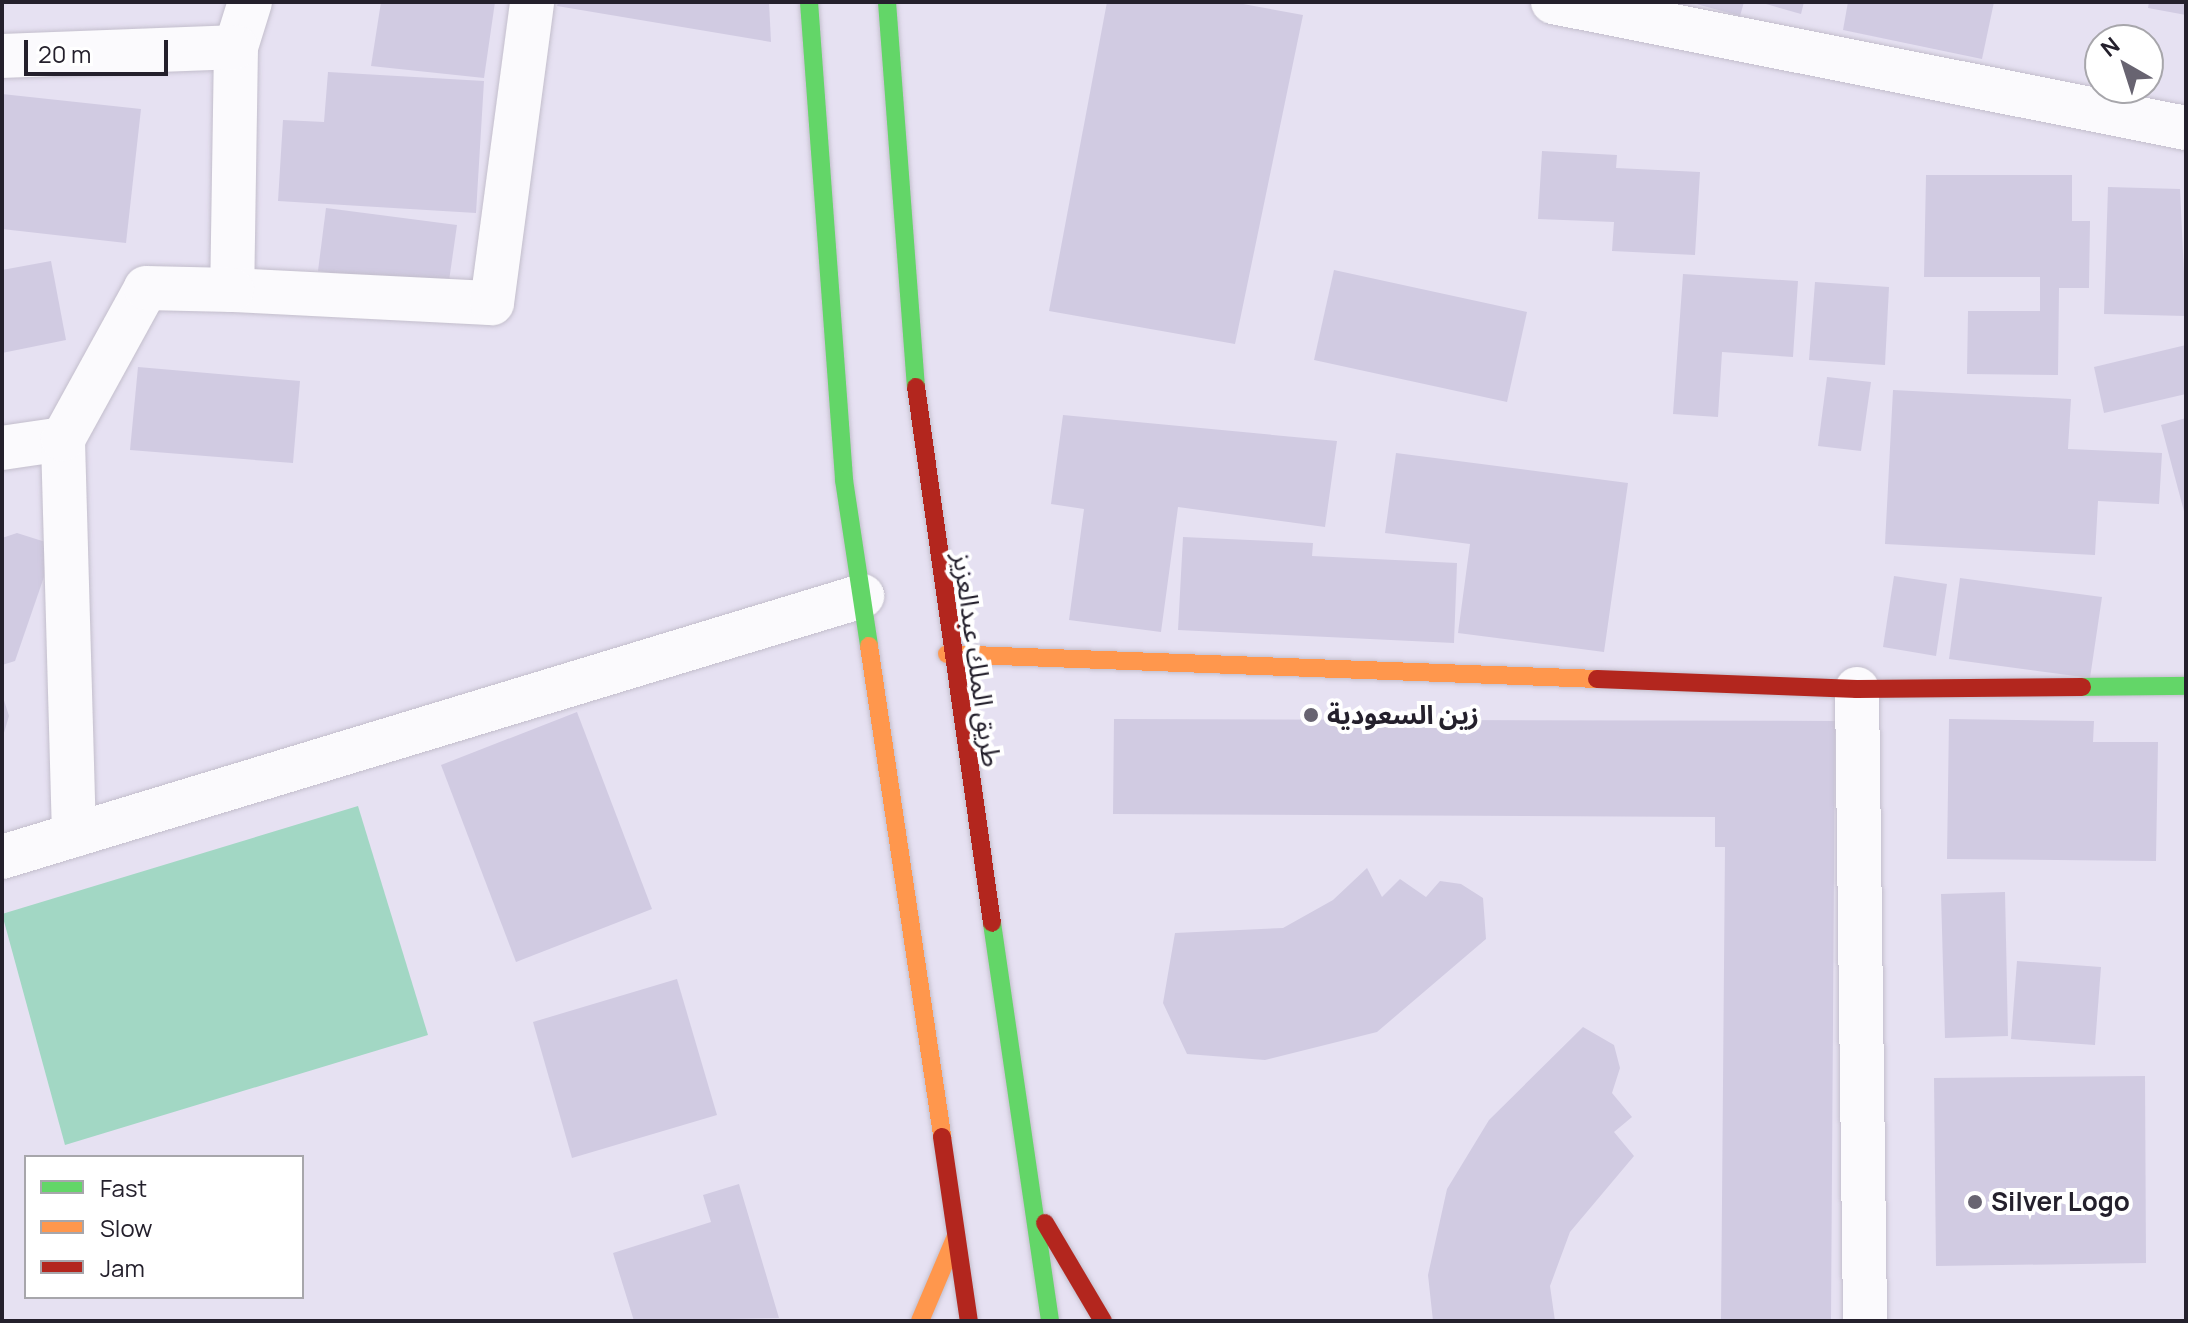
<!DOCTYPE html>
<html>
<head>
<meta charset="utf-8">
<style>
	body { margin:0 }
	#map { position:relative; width:2188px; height:1323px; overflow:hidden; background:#e6e1f2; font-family:Manrope,"Noto Sans Arabic",sans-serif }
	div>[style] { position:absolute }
	.green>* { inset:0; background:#a2d7c4 }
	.building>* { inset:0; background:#d1cbe2 }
	.roads { filter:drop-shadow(0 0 2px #c3becc) drop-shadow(0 0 2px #c3becc) }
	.street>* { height:44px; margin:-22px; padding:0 22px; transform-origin:22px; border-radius:22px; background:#fbfafd }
	.fast>* { height:18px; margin:-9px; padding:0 9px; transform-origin:9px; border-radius:9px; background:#63d668 }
	.slow>* { height:18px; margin:-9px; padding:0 9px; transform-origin:9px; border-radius:9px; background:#ff974d }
	.jam>* { height:18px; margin:-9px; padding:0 9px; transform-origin:9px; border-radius:9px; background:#b3261e }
	.dots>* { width:22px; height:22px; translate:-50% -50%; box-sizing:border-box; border:4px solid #fff; border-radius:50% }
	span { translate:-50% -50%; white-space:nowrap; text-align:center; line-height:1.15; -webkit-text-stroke:8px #fff; paint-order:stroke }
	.street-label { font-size:26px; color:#24202c }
	.poi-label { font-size:26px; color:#24202c; font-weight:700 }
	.left { translate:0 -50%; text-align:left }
	.frame { position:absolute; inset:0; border:4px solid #24202c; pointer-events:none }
	.legend { position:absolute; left:24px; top:1155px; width:280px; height:144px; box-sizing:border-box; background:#fff; border:2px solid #a7a6ab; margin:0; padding:10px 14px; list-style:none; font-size:24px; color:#24202c }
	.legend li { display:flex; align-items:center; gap:16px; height:40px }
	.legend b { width:40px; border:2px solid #a7a6ab }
	.north { position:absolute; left:2084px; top:24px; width:80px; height:80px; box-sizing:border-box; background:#fff; border:2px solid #a7a6ab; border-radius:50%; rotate:321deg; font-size:22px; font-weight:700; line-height:32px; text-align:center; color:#24202c }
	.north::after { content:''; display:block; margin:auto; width:28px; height:36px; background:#686471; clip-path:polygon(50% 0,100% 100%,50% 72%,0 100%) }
	.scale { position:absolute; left:24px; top:40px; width:144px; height:36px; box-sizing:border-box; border:4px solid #24202c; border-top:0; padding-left:10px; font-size:24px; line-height:28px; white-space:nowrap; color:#24202c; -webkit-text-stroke:6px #fff; paint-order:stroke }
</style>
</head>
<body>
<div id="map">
	<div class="green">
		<i style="clip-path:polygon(358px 806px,428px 1035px,65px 1145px,2px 914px)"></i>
	</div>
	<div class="building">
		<i style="clip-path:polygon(381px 2px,495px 2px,484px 78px,371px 66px)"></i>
		<i style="clip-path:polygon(558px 2px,769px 2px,771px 42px,557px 6px)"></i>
		<i style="clip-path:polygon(1107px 2px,1232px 2px,1303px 15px,1235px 344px,1049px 311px)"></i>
		<i style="clip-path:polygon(1689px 2px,1744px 2px,1740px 16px)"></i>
		<i style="clip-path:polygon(1759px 2px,1804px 2px,1801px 14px)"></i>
		<i style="clip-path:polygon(1848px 2px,1994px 2px,1982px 59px,1843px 30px)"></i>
		<i style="clip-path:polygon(2149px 2px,2186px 2px,2186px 15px,2148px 8px)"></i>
		<i style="clip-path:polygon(328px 72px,484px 81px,476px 213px,278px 201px,283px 120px,324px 122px)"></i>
		<i style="clip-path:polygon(2px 94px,141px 109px,126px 243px,2px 229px)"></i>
		<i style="clip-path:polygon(1542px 151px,1617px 155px,1616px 168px,1700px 172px,1695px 255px,1612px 251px,1614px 222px,1538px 219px)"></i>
		<i style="clip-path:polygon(1926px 175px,2072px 175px,2072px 221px,2090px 221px,2089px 288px,2059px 288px,2058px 375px,1967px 374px,1968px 311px,2040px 311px,2040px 277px,1924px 277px)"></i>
		<i style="clip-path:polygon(2108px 187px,2180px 189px,2186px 316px,2104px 314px)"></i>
		<i style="clip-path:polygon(326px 208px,457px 225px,448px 288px,318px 271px)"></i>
		<i style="clip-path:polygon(51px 261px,66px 340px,2px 353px,2px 270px)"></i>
		<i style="clip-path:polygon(1334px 270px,1527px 312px,1507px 402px,1314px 360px)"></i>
		<i style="clip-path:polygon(1683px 274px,1798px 281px,1793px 357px,1722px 352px,1718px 417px,1673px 414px)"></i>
		<i style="clip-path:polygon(1815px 282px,1889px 287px,1885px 365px,1809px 360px)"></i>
		<i style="clip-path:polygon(2186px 345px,2186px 394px,2104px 413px,2094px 367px)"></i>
		<i style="clip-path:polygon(138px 367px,300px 381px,293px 463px,130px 450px)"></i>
		<i style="clip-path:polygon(1827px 377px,1871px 382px,1861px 451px,1818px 446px)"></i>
		<i style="clip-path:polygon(1893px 390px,2071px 399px,2068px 449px,2162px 453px,2159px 504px,2098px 501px,2095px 555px,1885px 544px)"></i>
		<i style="clip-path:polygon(1063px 415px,1337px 441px,1325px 527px,1178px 507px,1161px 632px,1069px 620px,1084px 509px,1051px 504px)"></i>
		<i style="clip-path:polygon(2186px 418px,2186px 515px,2185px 515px,2161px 425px)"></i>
		<i style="clip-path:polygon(1396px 453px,1628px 483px,1604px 652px,1458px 633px,1470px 544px,1385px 533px)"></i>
		<i style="clip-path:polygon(17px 533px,55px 545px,15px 661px,2px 665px,2px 538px)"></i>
		<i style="clip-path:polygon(1183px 537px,1313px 543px,1312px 556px,1457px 563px,1454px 643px,1178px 630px)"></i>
		<i style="clip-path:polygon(1894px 576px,1947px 584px,1936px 656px,1883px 647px)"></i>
		<i style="clip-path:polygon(1960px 578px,2102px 597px,2090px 678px,1949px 659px)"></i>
		<i style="clip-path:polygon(2px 694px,9px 716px,3px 736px,2px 736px)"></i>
		<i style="clip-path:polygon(577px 712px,652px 909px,516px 962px,441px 765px)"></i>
		<i style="clip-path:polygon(1114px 719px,1835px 721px,1831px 1321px,1721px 1321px,1725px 847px,1715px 847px,1715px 817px,1113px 814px)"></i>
		<i style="clip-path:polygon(1949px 719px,2094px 721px,2093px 742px,2158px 742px,2156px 861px,1947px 859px)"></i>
		<i style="clip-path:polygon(1367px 868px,1382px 897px,1400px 879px,1426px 897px,1440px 881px,1461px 884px,1483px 898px,1486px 939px,1377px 1032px,1265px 1060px,1187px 1054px,1163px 1003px,1175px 933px,1283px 928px,1333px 900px)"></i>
		<i style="clip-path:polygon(2005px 892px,2008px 1036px,1945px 1038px,1941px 894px)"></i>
		<i style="clip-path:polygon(2017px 961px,2101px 967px,2095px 1045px,2011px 1039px)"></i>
		<i style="clip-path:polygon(677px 979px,717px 1115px,572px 1158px,533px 1022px)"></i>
		<i style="clip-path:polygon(1583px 1027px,1614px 1045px,1620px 1068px,1612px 1093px,1632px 1117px,1614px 1132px,1634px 1156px,1570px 1232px,1550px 1286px,1555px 1321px,1433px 1321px,1428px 1275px,1447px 1189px,1489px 1120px)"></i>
		<i style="clip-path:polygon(2145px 1076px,2146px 1263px,1936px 1266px,1934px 1078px)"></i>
		<i style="clip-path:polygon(739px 1184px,779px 1318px,634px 1321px,613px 1253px,711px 1222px,703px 1195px)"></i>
	</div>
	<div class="roads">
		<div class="street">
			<i style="left:250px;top:2px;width:47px;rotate:107.3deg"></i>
			<i style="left:236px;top:47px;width:243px;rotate:90.9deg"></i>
			<i style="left:232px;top:290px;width:260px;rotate:2.9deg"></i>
			<i style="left:492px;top:303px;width:304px;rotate:-82.4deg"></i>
			<i style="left:1553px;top:2px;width:645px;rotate:11.26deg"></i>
			<i style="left:2px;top:56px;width:234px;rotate:-2.2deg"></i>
			<i style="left:2px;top:448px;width:62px;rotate:-8.4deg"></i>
			<i style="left:1857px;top:689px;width:632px;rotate:89.27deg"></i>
			<i style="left:74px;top:835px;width:396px;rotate:-91.6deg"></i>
			<i style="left:63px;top:439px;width:172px;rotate:-61.2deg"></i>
			<i style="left:146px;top:288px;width:86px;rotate:1.3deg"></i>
			<i style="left:2px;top:857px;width:899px;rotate:-16.88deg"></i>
		</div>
		<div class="fast">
			<i style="left:809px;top:2px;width:479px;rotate:85.8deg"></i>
			<i style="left:844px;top:480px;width:168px;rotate:81.4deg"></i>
			<i style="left:887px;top:2px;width:386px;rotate:85.7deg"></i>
			<i style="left:2082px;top:687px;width:104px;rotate:-0.6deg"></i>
			<i style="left:992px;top:923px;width:402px;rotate:81.7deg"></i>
		</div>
		<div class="slow">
			<i style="left:869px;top:646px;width:496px;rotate:81.5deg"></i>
			<i style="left:947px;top:654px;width:650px;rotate:2.2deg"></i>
			<i style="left:920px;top:1321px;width:92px;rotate:-67deg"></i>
		</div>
		<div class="jam">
			<i style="left:916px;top:387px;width:541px;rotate:81.93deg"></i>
			<i style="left:1597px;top:679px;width:260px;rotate:2.2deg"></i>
			<i style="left:1857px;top:689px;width:225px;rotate:-0.5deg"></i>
			<i style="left:942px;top:1137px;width:186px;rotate:81.7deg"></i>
			<i style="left:1045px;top:1223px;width:114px;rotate:59.4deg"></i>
		</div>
	</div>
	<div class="dots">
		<i style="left:1311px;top:715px;background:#686471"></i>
		<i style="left:1975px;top:1202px;background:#686471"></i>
	</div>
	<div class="street-label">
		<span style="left:977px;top:660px;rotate:82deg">طريق الملك عبدالعزيز</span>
	</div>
	<div class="poi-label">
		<span class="left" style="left:1327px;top:715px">زين السعودية</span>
		<span class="left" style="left:1991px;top:1202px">Silver Logo</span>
	</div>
	<div class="frame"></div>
	<ul class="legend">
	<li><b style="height:10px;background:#63d668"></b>Fast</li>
	<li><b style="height:10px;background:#ff974d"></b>Slow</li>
	<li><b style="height:10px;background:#b3261e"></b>Jam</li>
	</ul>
	<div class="north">N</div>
	<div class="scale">20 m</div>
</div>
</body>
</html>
